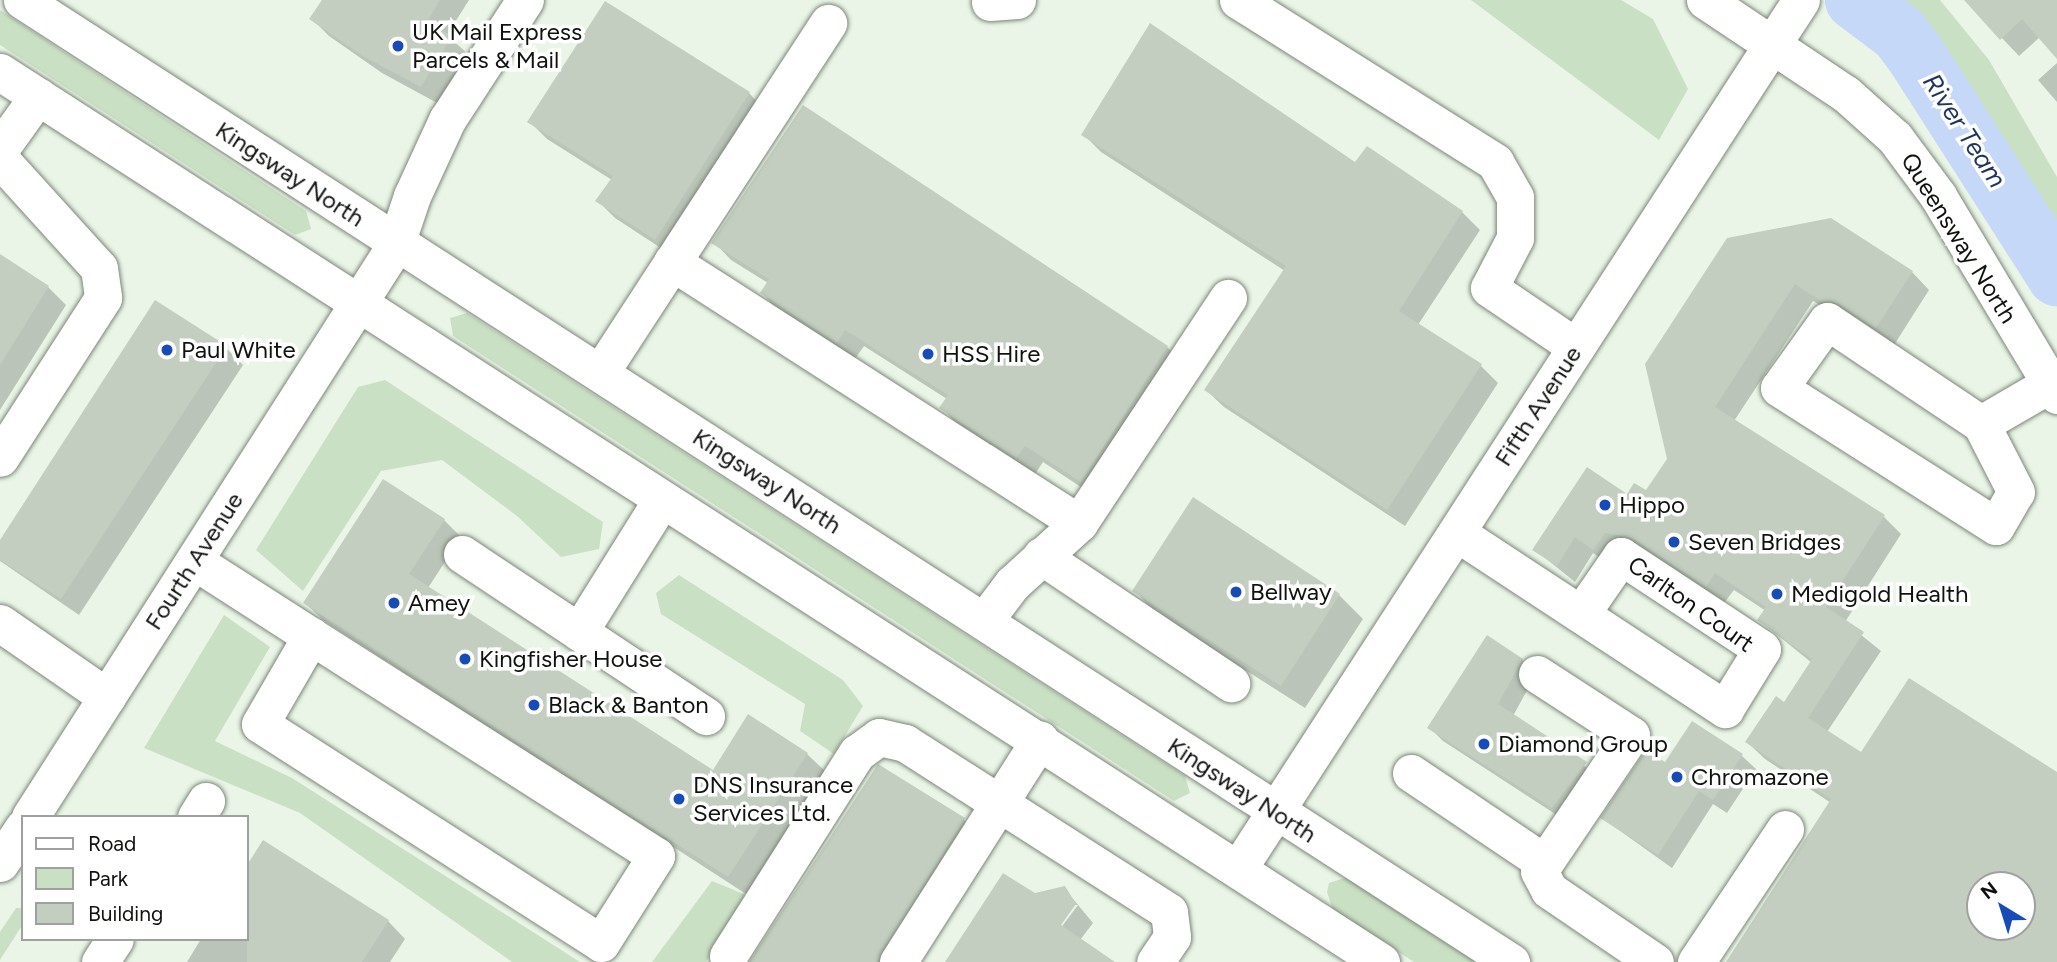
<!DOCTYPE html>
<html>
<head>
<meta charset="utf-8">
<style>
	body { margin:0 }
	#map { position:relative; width:2057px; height:962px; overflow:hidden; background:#eaf5e7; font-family:Figtree,sans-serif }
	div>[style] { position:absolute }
	.green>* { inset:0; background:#cae0c4 }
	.shadow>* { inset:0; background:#0003 }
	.river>* { height:60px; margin:-30px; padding:0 30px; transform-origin:30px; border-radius:30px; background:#c6d8f8 }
	.building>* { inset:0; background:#c3cec0 }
	.roads { filter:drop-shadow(0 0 2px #7c8779) drop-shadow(0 0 2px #7c8779) }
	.minor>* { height:37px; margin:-18.5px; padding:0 18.5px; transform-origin:18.5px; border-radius:18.5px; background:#fff }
	.dots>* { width:19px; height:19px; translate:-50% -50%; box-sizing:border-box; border:4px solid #fff; border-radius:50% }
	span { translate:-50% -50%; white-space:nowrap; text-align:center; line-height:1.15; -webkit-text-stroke:7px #fff; paint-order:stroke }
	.poi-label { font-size:24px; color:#0f130e }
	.left { translate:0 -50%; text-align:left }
	.street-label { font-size:24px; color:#0f130e }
	.water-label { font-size:26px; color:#1e335d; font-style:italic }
	.legend { position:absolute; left:21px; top:815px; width:228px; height:126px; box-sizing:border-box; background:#fff; border:2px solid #9fa19f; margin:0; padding:9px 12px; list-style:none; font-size:21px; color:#0f130e }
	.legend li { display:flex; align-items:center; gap:14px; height:35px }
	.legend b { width:35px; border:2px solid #9fa19f }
	.north { position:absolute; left:1966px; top:871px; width:70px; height:70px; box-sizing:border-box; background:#fff; border:2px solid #9fa19f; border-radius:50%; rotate:322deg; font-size:19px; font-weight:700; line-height:28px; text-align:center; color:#0f130e }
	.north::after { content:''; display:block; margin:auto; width:24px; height:32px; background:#174cb8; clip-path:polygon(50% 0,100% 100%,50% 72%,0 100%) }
</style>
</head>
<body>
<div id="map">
	<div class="green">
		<i style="clip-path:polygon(1471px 0,1621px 0,1653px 19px,1688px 89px,1659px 140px)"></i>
		<i style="clip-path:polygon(1890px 0,1940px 0,1989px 60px,2057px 177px,2057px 234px)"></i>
		<i style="clip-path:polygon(0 10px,306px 211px,311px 229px,295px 235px,0 45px)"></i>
		<i style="clip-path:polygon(467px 313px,1185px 776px,1190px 793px,1174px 801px,453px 336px,450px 318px)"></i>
		<i style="clip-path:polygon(385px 380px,603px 522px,599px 549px,561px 557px,517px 516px,442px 460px,381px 471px,303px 591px,256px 550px,358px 387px)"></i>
		<i style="clip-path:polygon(679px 575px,843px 680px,863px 706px,834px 754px,800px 731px,805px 704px,661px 614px,656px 593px)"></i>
		<i style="clip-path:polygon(224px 615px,270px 647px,215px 741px,292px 778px,580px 962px,512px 962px,300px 813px,144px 748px)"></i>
		<i style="clip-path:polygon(1351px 876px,1482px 962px,1414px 962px,1333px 910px,1327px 892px,1329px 883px)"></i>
		<i style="clip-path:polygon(712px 881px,751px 897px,706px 962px,652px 962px)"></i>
		<i style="clip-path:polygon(16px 908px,23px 908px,23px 924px,0 960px,0 932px)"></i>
	</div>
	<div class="shadow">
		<i style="clip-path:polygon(322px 0,469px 0,447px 35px,469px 55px,439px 104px,382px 73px,329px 36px,312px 19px)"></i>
		<i style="clip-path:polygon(1966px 0,2057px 0,2057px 56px,2040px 37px,2019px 56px)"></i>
		<i style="clip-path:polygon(2057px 63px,2057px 102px,2038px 80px)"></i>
		<i style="clip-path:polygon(749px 93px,766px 111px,673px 256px,615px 218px,597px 200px,612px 180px,547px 139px,529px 121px)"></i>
		<i style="clip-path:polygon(1084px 135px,1355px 164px,1367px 149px,1462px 212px,1480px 230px,1418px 325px,1481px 366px,1498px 383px,1405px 526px,1224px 407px,1206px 390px,1285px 271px,1101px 152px)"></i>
		<i style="clip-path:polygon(evenodd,1728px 239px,1912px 272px,1929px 290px,1894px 345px,1813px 301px,1734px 421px,1884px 517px,1901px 534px,1845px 622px,1881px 651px,1827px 732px,1862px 755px,2057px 774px,2057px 962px,1728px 962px,1831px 803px,1765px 759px,1747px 742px,1785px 704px,1812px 663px,1759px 620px,1766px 611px,1734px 590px,1724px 603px,1611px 566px,1593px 553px,1575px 582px,1534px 549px,1628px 496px,1647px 492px,1669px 459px,1728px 239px,1980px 885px,2022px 885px,2022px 927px,1980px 927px,1980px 885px)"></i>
		<i style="clip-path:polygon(714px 242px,1167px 347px,1185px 364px,1099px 499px,1043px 462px,1035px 474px,959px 426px,942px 408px,947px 399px,864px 346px,855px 359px,779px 311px,762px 293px,768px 283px,731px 260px)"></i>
		<i style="clip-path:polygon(0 256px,48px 287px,66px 305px,0 410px)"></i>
		<i style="clip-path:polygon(225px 347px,243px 365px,79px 615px,0 561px,0 543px)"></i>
		<i style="clip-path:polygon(1194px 500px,1339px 595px,1363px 619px,1305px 708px,1157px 614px,1134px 590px)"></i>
		<i style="clip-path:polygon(444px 520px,461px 537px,428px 588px,713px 772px,807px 754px,825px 771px,746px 894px,323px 620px,305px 603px)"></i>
		<i style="clip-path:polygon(1522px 660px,1536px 674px,1513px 716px,1600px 777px,1566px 821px,1443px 741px,1429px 727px)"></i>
		<i style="clip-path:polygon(1742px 756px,1756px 769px,1727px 813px,1713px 804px,1672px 868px,1602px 818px,1666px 765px)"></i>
		<i style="clip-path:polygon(878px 766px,964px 820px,981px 837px,905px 962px,750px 962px)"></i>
		<i style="clip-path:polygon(263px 842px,388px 921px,405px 939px,390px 962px,187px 962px,201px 939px,247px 939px,247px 868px)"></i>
		<i style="clip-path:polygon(evenodd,1064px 888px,1093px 923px,1080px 940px,1104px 962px,947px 962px,1035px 895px,1064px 888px,1073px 905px,1078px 905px,1057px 933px,1054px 931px,1073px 905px)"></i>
	</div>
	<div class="river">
		<i style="left:1855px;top:0;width:55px;rotate:36.9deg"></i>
		<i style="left:1899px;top:33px;width:26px;rotate:53deg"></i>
		<i style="left:1915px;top:54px;width:264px;rotate:57.4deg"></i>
	</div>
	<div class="building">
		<i style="clip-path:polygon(322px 0,440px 0,427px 22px,452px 36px,421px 87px,363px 56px,309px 19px)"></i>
		<i style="clip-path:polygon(1964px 0,2057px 0,2057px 59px,2022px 19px,2000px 40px)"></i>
		<i style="clip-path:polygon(605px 1px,750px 92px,655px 240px,595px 201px,613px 176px,527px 122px)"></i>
		<i style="clip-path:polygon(1150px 23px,1355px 162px,1367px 146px,1463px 211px,1399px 311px,1482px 364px,1387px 510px,1204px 390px,1286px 266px,1081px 135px)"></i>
		<i style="clip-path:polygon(803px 105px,1168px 346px,1081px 482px,1025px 446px,1016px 458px,939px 408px,948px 395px,845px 330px,837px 343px,760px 293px,769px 279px,711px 243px)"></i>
		<i style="clip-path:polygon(evenodd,1831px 218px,1913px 271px,1876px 328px,1839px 304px,1821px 301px,1795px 284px,1715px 407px,1885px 515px,1826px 607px,1864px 632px,1808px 718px,1861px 752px,1909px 678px,2057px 772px,2057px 962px,1726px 962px,1831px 799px,1745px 742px,1776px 696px,1784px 702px,1812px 659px,1757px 620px,1766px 607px,1715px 573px,1706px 587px,1632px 538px,1605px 533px,1593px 550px,1575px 537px,1557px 566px,1532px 550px,1587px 467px,1627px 494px,1634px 483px,1646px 490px,1667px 459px,1645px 364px,1727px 238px,1831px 218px,1980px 885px,2022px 885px,2022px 927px,1980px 927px,1980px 885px)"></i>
		<i style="clip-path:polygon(0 254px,49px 286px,0 365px)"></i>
		<i style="clip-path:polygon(155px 300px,227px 346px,61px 599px,0 560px,0 540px)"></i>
		<i style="clip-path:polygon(383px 479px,445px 519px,409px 574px,713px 770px,748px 714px,808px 753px,728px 877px,303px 603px)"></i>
		<i style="clip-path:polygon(1193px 497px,1340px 594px,1281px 686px,1132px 591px)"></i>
		<i style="clip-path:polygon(1487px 635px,1523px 659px,1498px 704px,1587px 762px,1552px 808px,1427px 728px)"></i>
		<i style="clip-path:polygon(1692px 721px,1743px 754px,1713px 800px,1699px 791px,1658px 855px,1600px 818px,1646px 750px,1665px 762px)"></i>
		<i style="clip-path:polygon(878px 764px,965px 818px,877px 962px,749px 962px)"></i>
		<i style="clip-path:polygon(263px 840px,389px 920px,362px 962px,247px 962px,247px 865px)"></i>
		<i style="clip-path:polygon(1003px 873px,1035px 893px,1065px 886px,1076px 904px,1061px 925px,1115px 962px,945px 962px)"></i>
	</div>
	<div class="roads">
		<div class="minor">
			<i style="left:22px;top:0;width:1773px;rotate:32.87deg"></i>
			<i style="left:1238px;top:0;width:304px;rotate:32.2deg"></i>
			<i style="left:1495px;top:162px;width:40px;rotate:60.3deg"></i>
			<i style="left:1515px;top:197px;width:41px;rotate:90deg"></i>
			<i style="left:1515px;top:238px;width:56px;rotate:117.5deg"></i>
			<i style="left:1489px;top:288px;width:105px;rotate:34.1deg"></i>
			<i style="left:1705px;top:0;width:169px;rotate:33.7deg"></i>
			<i style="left:1846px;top:94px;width:66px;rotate:41.9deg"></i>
			<i style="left:1895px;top:138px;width:72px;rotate:53.4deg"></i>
			<i style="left:1938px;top:196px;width:232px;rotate:59.1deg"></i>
			<i style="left:990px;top:2px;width:27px;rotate:-4deg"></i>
			<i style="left:0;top:72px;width:1643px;rotate:32.8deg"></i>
			<i style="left:0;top:149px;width:65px;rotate:-54.4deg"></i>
			<i style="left:0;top:159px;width:147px;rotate:47.8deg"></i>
			<i style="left:99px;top:268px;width:30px;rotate:82deg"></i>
			<i style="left:103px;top:298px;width:190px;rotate:122.8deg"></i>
			<i style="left:672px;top:262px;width:483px;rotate:32.7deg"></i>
			<i style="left:600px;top:373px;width:418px;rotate:-56.9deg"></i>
			<i style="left:1981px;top:424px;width:185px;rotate:-146.2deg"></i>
			<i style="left:1827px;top:321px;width:82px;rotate:125.6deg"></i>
			<i style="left:1779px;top:388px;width:257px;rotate:32.5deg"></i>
			<i style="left:1996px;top:526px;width:39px;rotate:-60deg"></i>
			<i style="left:2016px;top:492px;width:76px;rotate:-117.2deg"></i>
			<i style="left:1981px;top:424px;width:80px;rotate:-30.1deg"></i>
			<i style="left:1457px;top:533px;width:321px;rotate:33.3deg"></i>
			<i style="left:1725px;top:709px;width:70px;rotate:-58.3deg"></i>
			<i style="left:1762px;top:649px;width:169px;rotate:-146.6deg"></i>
			<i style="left:1621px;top:556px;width:70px;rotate:124.6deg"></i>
			<i style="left:462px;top:554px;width:293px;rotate:33.6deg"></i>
			<i style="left:1041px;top:556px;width:229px;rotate:33.8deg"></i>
			<i style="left:194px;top:561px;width:139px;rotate:32.7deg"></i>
			<i style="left:311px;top:636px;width:409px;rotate:32.5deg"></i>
			<i style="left:656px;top:856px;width:103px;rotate:122.3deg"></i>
			<i style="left:601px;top:943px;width:405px;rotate:-147.3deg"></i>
			<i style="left:260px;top:724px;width:102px;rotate:-59.9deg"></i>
			<i style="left:984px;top:621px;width:46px;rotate:-52.9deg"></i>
			<i style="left:1012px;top:584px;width:91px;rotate:-42.3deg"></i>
			<i style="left:1079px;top:523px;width:270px;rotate:-56.5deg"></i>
			<i style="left:0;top:623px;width:130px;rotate:34.7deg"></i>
			<i style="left:579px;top:632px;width:155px;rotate:-58deg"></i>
			<i style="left:1537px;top:674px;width:112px;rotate:33deg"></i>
			<i style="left:1631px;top:735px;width:164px;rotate:124.1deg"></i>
			<i style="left:1539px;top:871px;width:21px;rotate:62deg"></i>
			<i style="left:1549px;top:890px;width:128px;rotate:34.2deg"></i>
			<i style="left:1411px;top:773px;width:161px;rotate:33.9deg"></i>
			<i style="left:30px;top:817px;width:680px;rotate:-57.43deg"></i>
			<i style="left:396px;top:244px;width:51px;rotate:-71.6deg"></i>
			<i style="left:412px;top:196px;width:84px;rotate:-65.3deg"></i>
			<i style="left:447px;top:120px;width:143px;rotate:-57deg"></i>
			<i style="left:196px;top:817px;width:19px;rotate:-58deg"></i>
			<i style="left:0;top:863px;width:42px;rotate:-56.7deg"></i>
			<i style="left:1238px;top:869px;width:1035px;rotate:-57.06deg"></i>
			<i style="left:728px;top:956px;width:241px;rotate:-57.6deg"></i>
			<i style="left:857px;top:753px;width:27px;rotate:-36deg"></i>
			<i style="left:879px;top:737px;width:27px;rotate:13deg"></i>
			<i style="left:905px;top:743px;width:313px;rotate:32.6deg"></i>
			<i style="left:1169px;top:912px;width:25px;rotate:83deg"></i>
			<i style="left:1172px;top:937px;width:30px;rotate:124deg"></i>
			<i style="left:100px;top:962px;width:27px;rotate:-57deg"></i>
			<i style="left:898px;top:962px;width:264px;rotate:-57.5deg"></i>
			<i style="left:1696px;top:962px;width:160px;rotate:-56.2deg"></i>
		</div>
	</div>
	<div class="dots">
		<i style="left:398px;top:46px;background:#174cb8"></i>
		<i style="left:167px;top:350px;background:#174cb8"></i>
		<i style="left:928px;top:354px;background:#174cb8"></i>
		<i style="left:1605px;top:505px;background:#174cb8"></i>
		<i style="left:1674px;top:542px;background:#174cb8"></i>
		<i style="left:1236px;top:592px;background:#174cb8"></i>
		<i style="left:1777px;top:594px;background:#174cb8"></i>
		<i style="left:394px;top:603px;background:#174cb8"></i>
		<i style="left:465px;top:659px;background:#174cb8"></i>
		<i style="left:534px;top:705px;background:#174cb8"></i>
		<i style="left:1484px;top:744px;background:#174cb8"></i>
		<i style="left:1677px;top:777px;background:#174cb8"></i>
		<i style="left:679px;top:799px;background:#174cb8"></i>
	</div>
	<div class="poi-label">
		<span class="left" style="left:412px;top:46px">UK Mail Express<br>Parcels &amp; Mail</span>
		<span class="left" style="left:181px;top:350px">Paul White</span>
		<span class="left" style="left:942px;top:354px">HSS Hire</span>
		<span class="left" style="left:1619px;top:505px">Hippo</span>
		<span class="left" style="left:1688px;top:542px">Seven Bridges</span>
		<span class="left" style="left:1250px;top:592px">Bellway</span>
		<span class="left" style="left:1791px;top:594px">Medigold Health</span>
		<span class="left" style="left:408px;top:603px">Amey</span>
		<span class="left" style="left:479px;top:659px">Kingfisher House</span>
		<span class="left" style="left:548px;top:705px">Black &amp; Banton</span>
		<span class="left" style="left:1498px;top:744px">Diamond Group</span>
		<span class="left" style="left:1691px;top:777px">Chromazone</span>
		<span class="left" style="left:693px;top:799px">DNS Insurance<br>Services Ltd.</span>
	</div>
	<div class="street-label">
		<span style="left:290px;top:174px;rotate:33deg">Kingsway North</span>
		<span style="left:1959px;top:238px;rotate:58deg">Queensway North</span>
		<span style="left:1538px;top:406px;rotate:-57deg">Fifth Avenue</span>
		<span style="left:767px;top:481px;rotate:33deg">Kingsway North</span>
		<span style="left:194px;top:561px;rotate:-57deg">Fourth Avenue</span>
		<span style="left:1691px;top:604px;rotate:35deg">Carlton Court</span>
		<span style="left:1242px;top:790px;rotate:33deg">Kingsway North</span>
	</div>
	<div class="water-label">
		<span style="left:1964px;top:131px;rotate:57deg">River Team</span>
	</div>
	<ul class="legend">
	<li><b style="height:9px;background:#fff"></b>Road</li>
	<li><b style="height:19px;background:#cae0c4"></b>Park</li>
	<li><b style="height:19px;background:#c3cec0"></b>Building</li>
	</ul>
	<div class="north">N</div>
</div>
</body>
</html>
